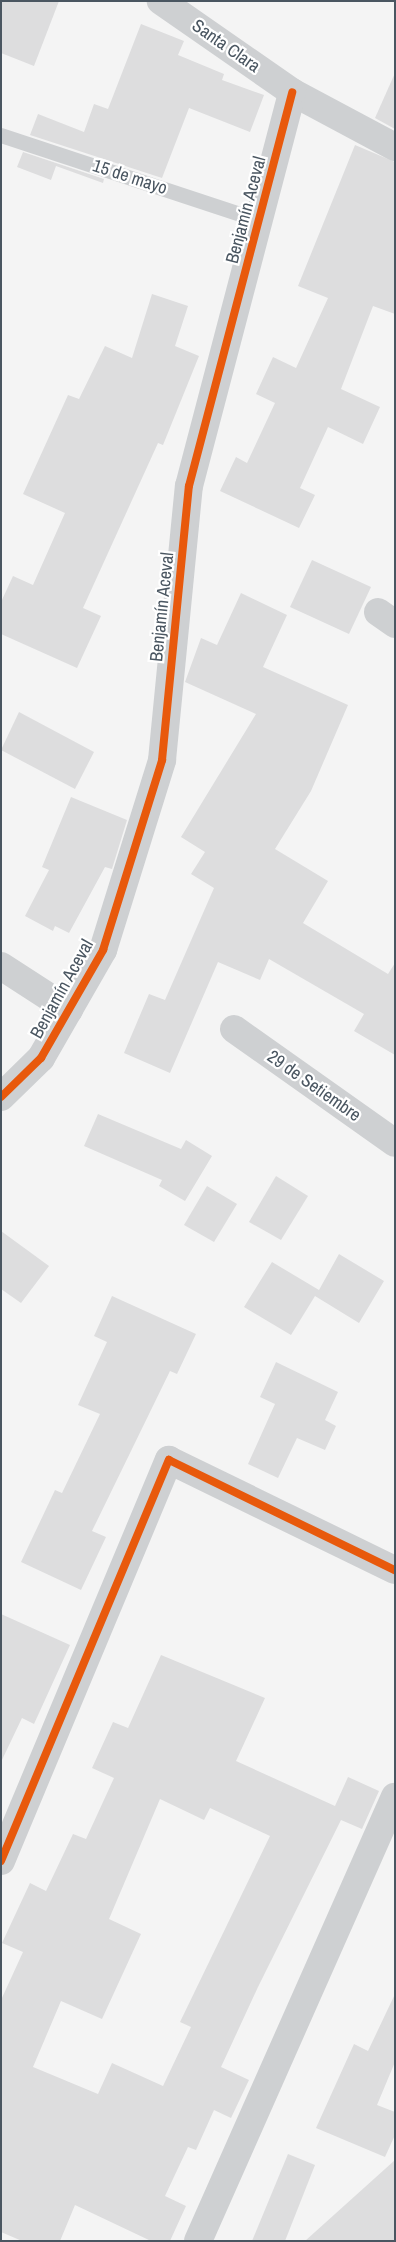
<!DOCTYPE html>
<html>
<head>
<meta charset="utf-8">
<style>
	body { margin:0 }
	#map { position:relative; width:396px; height:2242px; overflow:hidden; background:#f4f4f4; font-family:"Archivo Narrow",sans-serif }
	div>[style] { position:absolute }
	.building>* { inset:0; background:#ddddde }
	.service>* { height:15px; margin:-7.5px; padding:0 7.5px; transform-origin:7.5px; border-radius:7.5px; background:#ced0d2 }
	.minor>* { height:28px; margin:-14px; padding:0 14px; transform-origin:14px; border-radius:14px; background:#ced0d2 }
	.tertiary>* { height:28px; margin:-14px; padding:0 14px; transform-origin:14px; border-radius:14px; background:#ced0d2 }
	.cycleway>* { height:8px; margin:-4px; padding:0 4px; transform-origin:4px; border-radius:4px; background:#e8590c }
	span { translate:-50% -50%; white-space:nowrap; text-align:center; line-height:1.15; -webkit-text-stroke:4.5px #fff; paint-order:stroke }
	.street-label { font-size:18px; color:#4a5661 }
	.frame { position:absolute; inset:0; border:2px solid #4a5661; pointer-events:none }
</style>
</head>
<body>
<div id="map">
	<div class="building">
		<i style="clip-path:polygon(1px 1px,59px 1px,34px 66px,1px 53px)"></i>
		<i style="clip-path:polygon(141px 24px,184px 41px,178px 55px,224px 74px,222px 80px,264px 95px,250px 132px,189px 108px,162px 178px,30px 135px,38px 114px,84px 132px,94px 104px,108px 109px)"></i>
		<i style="clip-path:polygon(395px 73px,395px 129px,375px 118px)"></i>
		<i style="clip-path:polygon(355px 145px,395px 162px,395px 314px,373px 306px,341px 389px,380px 407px,363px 444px,328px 427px,300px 488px,315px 495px,299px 528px,220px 491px,236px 457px,247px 463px,275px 403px,256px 394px,273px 357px,296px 368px,328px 298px,298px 286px)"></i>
		<i style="clip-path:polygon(23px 152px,104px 179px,103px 183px,56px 166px,51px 180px,17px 167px)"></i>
		<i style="clip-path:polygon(152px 294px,188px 306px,175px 346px,199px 356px,163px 445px,158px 443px,83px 608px,101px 616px,77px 668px,1px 634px,1px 602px,13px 576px,33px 585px,65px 513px,23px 494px,68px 395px,79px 399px,105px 346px,132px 358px)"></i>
		<i style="clip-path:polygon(312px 560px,371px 587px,349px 634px,290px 607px)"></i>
		<i style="clip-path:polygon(241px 593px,287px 615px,263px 667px,348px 705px,311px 791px,275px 849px,328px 881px,303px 923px,388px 974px,395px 963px,395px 1055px,354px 1031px,364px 1014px,269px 959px,260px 980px,218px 962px,170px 1073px,124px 1053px,149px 994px,165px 1000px,214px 888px,191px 874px,205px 852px,181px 837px,256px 714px,185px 682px,201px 638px,217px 645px)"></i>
		<i style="clip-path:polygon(19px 712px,94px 752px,75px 789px,1px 750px)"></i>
		<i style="clip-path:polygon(71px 797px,127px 820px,112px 869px,105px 867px,69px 933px,55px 926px,53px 931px,25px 916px,49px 870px,42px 867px)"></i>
		<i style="clip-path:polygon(98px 1114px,181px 1149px,186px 1140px,212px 1156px,185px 1201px,159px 1186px,162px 1180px,84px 1146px)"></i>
		<i style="clip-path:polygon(276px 1176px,308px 1196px,281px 1240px,249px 1222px)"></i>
		<i style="clip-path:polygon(207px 1186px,237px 1204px,214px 1242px,184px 1225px)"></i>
		<i style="clip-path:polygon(1px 1231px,49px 1266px,21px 1303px,1px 1289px)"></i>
		<i style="clip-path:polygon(339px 1254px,384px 1281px,359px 1323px,315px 1296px,291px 1335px,244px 1307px,272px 1262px,319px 1290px)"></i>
		<i style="clip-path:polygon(112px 1296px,196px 1334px,177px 1374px,170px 1371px,92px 1531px,106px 1537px,81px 1590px,21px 1562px,55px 1490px,62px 1493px,100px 1414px,78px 1405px,107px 1342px,94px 1336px)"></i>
		<i style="clip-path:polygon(276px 1362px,338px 1392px,325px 1420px,336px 1426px,325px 1450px,297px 1438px,278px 1478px,248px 1464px,275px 1404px,260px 1397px)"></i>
		<i style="clip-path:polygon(1px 1614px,70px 1645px,34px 1724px,22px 1718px,1px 1762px)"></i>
		<i style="clip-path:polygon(evenodd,161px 1655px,265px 1698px,236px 1761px,335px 1806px,348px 1777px,379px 1791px,362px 1829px,341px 1820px,258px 1987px,221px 2067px,249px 2080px,231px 2118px,214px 2110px,196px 2150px,188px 2147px,165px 2196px,186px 2206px,170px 2241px,151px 2241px,75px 2205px,60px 2241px,22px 2241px,1px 2232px,1px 2000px,23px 1952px,2px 1943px,30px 1883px,46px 1891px,73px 1834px,86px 1839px,114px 1778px,92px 1768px,113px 1722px,128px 1728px,161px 1655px,160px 1799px,204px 1820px,210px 1808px,270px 1836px,180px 2022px,191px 2027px,163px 2086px,112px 2063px,98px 2094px,33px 2067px,61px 2001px,102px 2019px,141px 1934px,109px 1919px,160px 1799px)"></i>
		<i style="clip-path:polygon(395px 1994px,395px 2062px,377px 2105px,395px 2112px,395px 2135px,385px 2157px,316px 2128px,354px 2044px,368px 2051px)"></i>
		<i style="clip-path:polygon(288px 2154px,315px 2165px,285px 2241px,252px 2241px)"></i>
		<i style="clip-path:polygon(395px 2160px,395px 2241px,305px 2241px)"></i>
	</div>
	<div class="service">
		<i style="left:1px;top:135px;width:271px;rotate:18.3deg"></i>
	</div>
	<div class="minor">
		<i style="left:292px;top:92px;width:117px;rotate:28.1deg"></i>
		<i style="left:378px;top:612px;width:21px;rotate:35deg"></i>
		<i style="left:1px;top:966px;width:81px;rotate:32.9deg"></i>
		<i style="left:234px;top:1029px;width:197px;rotate:35.3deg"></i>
		<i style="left:1px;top:1861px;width:435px;rotate:-67.3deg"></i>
		<i style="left:169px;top:1460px;width:251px;rotate:26deg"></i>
		<i style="left:198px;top:2241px;width:486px;rotate:-66.1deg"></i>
	</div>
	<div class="tertiary">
		<i style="left:1px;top:1097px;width:56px;rotate:-44.3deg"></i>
		<i style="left:41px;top:1058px;width:125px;rotate:-60.1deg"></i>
		<i style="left:103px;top:950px;width:199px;rotate:-72.7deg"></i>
		<i style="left:162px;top:760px;width:275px;rotate:-84.4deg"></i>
		<i style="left:189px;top:486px;width:407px;rotate:-75.3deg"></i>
		<i style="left:292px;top:92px;width:160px;rotate:-145.2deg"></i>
	</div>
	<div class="cycleway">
		<i style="left:1px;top:1097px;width:56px;rotate:-44.3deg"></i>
		<i style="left:41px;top:1058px;width:125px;rotate:-60.1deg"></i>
		<i style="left:103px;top:950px;width:199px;rotate:-72.7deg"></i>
		<i style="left:162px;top:760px;width:275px;rotate:-84.4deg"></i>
		<i style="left:189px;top:486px;width:407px;rotate:-75.3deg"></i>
		<i style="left:1px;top:1861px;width:435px;rotate:-67.3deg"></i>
		<i style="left:169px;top:1460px;width:251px;rotate:26deg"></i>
	</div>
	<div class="street-label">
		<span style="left:226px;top:46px;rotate:35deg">Santa Clara</span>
		<span style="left:130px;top:177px;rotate:18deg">15 de mayo</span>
		<span style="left:246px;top:210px;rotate:-75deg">Benjamín Aceval</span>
		<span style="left:162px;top:607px;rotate:-84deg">Benjamín Aceval</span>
		<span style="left:62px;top:989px;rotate:-61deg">Benjamín Aceval</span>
		<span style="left:314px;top:1086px;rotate:35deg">29 de Setiembre</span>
	</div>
	<div class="frame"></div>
</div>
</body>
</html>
